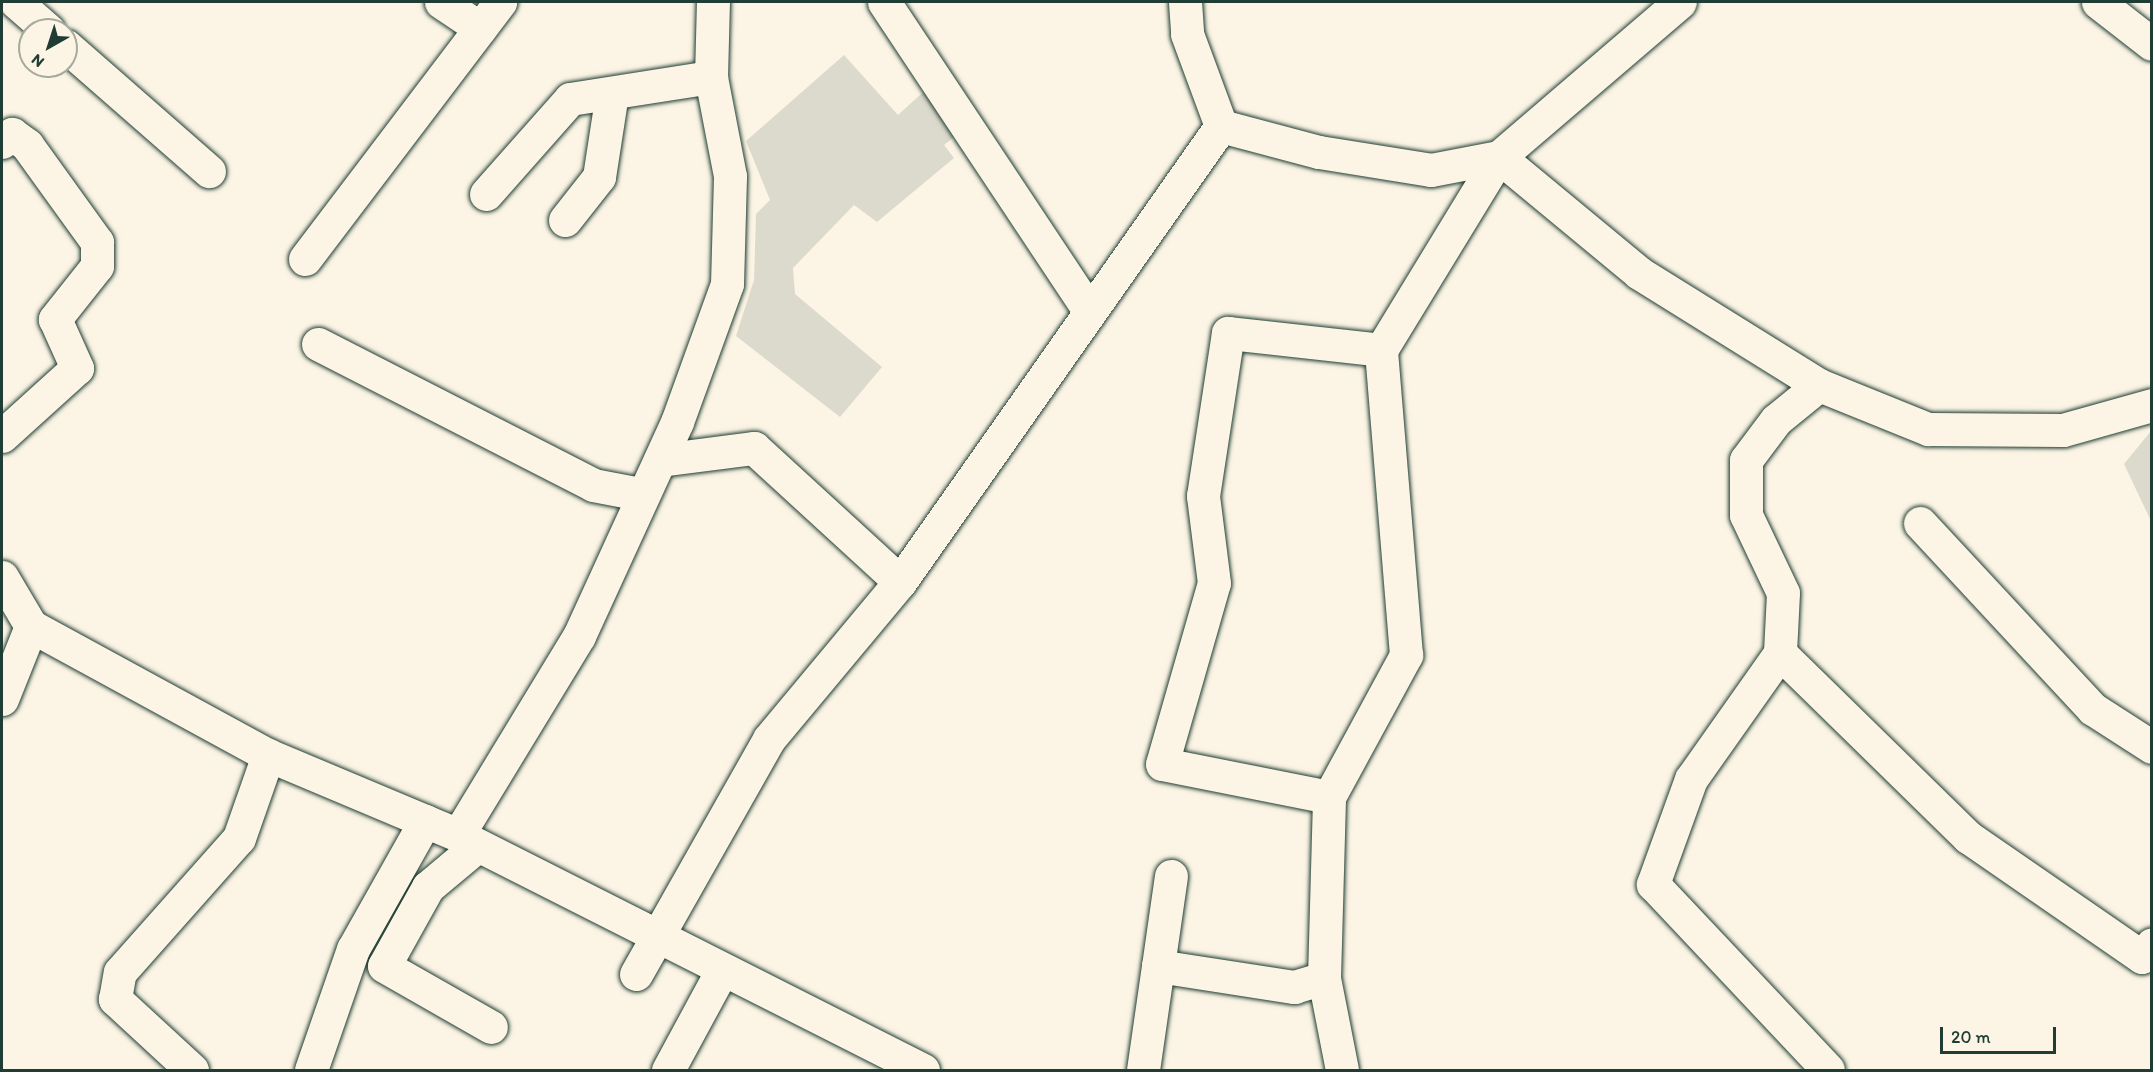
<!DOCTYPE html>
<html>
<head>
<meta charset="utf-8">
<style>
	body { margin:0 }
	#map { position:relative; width:2153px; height:1072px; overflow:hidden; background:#fcf5e5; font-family:Itim,sans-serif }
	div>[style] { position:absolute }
	.green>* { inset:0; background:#dcdacc }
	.roads { filter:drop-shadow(0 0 2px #1f3d34) drop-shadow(0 0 2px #1f3d34) }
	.minor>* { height:33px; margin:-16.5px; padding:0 16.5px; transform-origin:16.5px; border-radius:16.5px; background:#fcf5e5 }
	span { translate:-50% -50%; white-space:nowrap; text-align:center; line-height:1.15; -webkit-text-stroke:4.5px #fcf5e5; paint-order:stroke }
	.frame { position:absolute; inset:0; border:3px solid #1f3d34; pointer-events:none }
	.north { position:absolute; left:18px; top:18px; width:60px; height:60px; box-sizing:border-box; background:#fcf5e5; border:2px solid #a4ab9e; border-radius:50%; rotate:219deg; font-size:16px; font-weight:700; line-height:24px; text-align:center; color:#1f3d34 }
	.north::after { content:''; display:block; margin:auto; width:21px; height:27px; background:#1f3d34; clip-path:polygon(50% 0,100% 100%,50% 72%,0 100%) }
	.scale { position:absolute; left:1940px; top:1027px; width:116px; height:27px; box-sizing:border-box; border:3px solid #1f3d34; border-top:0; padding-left:8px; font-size:18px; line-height:21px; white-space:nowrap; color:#1f3d34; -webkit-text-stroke:4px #fcf5e5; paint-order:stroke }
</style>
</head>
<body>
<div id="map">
	<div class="green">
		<i style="clip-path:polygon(844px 55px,898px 115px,931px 85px,959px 133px,944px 145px,954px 158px,877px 222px,854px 205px,793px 268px,795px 294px,882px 367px,840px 417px,736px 336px,754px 280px,756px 214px,770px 200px,746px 141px)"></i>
		<i style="clip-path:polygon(2151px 431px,2151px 521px,2124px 464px)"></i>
	</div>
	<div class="roads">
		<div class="minor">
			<i style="left:16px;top:2px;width:43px;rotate:41.2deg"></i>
			<i style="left:441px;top:2px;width:47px;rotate:33.7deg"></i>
			<i style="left:884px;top:2px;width:370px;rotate:56.4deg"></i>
			<i style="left:1185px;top:2px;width:32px;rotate:86deg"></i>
			<i style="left:1187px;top:34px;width:98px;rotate:69.7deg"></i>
			<i style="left:2098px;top:2px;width:68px;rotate:37.9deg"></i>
			<i style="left:66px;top:46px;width:190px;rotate:41.2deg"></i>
			<i style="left:1221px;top:126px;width:101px;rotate:14.9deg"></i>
			<i style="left:1319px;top:152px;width:113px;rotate:9.1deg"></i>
			<i style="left:1431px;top:170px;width:69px;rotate:-10.8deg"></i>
			<i style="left:1499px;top:157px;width:238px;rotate:-40.6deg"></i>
			<i style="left:2px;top:142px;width:13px;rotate:-39deg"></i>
			<i style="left:12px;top:134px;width:19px;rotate:36deg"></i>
			<i style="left:27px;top:145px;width:120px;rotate:54.2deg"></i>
			<i style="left:97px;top:242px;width:24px;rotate:90deg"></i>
			<i style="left:97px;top:266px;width:68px;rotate:128.4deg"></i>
			<i style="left:55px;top:319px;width:54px;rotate:65.8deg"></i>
			<i style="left:77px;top:368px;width:101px;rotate:137.8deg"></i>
			<i style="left:486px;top:194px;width:127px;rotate:-48.5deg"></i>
			<i style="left:570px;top:99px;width:143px;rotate:-8.9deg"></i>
			<i style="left:565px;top:220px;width:55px;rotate:-51.7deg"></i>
			<i style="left:599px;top:177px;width:85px;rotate:-81.2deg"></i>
			<i style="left:305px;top:259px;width:323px;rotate:-52.8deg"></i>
			<i style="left:318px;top:344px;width:309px;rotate:27.1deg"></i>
			<i style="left:593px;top:485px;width:48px;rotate:10.8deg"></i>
			<i style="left:1819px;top:385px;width:55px;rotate:140.9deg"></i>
			<i style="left:1776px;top:420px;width:50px;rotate:126.9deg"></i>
			<i style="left:1746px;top:460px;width:55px;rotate:90deg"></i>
			<i style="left:1746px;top:515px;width:86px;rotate:64.6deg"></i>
			<i style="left:1783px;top:593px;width:60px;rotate:92.9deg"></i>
			<i style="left:1780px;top:653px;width:154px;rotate:125.2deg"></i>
			<i style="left:1691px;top:779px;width:112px;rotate:109.9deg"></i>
			<i style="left:1653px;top:884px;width:255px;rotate:46.7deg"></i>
			<i style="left:660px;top:460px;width:95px;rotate:-7.3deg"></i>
			<i style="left:754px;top:448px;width:198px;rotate:42.5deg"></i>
			<i style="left:1920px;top:523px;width:254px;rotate:47.1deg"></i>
			<i style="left:2093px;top:709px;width:70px;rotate:32.8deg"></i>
			<i style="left:2px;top:577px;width:57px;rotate:59.4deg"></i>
			<i style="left:31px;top:626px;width:270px;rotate:28.6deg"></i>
			<i style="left:268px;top:755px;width:206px;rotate:22.8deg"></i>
			<i style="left:458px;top:835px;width:521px;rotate:26.81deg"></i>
			<i style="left:1780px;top:653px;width:263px;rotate:44.4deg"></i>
			<i style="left:1968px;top:837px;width:211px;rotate:34.6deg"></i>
			<i style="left:2142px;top:957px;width:16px;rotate:-52deg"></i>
			<i style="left:2px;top:699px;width:79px;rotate:-68.3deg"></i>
			<i style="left:1329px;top:797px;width:170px;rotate:-168.8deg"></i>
			<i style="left:1162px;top:764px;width:188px;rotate:-74deg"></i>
			<i style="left:1214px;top:583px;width:88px;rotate:-97.2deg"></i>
			<i style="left:1203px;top:496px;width:165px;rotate:-81.3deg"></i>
			<i style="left:1228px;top:333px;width:154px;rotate:6.3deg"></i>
			<i style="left:458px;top:835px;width:233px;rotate:-58.7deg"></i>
			<i style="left:579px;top:636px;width:235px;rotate:-65.4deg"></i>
			<i style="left:677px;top:422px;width:147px;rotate:-70.1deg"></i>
			<i style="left:727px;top:284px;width:108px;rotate:-88.4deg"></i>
			<i style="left:730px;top:176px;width:101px;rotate:-100.9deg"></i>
			<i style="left:711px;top:77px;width:75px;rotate:-88.5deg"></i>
			<i style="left:477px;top:846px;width:64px;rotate:140.1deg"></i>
			<i style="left:428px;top:887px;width:90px;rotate:119.1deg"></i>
			<i style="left:384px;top:966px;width:123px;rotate:29.7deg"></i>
			<i style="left:1158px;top:966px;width:91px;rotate:-81.8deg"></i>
			<i style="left:636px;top:974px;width:270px;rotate:-60.5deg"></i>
			<i style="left:769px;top:739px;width:204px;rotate:-50.2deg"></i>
			<i style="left:900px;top:582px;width:558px;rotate:-54.86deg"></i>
			<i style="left:192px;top:1070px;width:105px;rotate:-137.3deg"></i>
			<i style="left:115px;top:999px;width:27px;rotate:-80deg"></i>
			<i style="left:120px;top:972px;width:179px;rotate:-48.4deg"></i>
			<i style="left:239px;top:838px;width:88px;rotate:-70.7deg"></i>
			<i style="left:311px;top:1070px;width:128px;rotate:-70.9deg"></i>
			<i style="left:353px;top:949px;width:147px;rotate:-60.6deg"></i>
			<i style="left:668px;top:1070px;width:111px;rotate:-61.6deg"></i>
			<i style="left:1143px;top:1070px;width:105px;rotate:-81.8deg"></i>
			<i style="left:1158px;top:966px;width:138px;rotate:8.8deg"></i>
			<i style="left:1294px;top:987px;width:31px;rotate:-17deg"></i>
			<i style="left:1342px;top:1070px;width:94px;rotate:-101.1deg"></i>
			<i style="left:1324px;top:978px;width:181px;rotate:-88.4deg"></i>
			<i style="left:1329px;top:797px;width:162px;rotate:-61.5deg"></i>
			<i style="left:1406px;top:655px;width:306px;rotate:-94.7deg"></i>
			<i style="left:1381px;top:350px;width:226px;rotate:-58.6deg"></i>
			<i style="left:1499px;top:157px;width:182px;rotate:39.6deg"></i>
			<i style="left:1639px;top:273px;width:212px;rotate:31.9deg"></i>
			<i style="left:1819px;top:385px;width:118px;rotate:22deg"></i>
			<i style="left:1928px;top:429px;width:135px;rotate:0.4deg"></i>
			<i style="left:2063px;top:430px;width:92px;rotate:-15.7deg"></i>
		</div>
	</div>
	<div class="frame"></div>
	<div class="north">N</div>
	<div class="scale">20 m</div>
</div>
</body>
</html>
